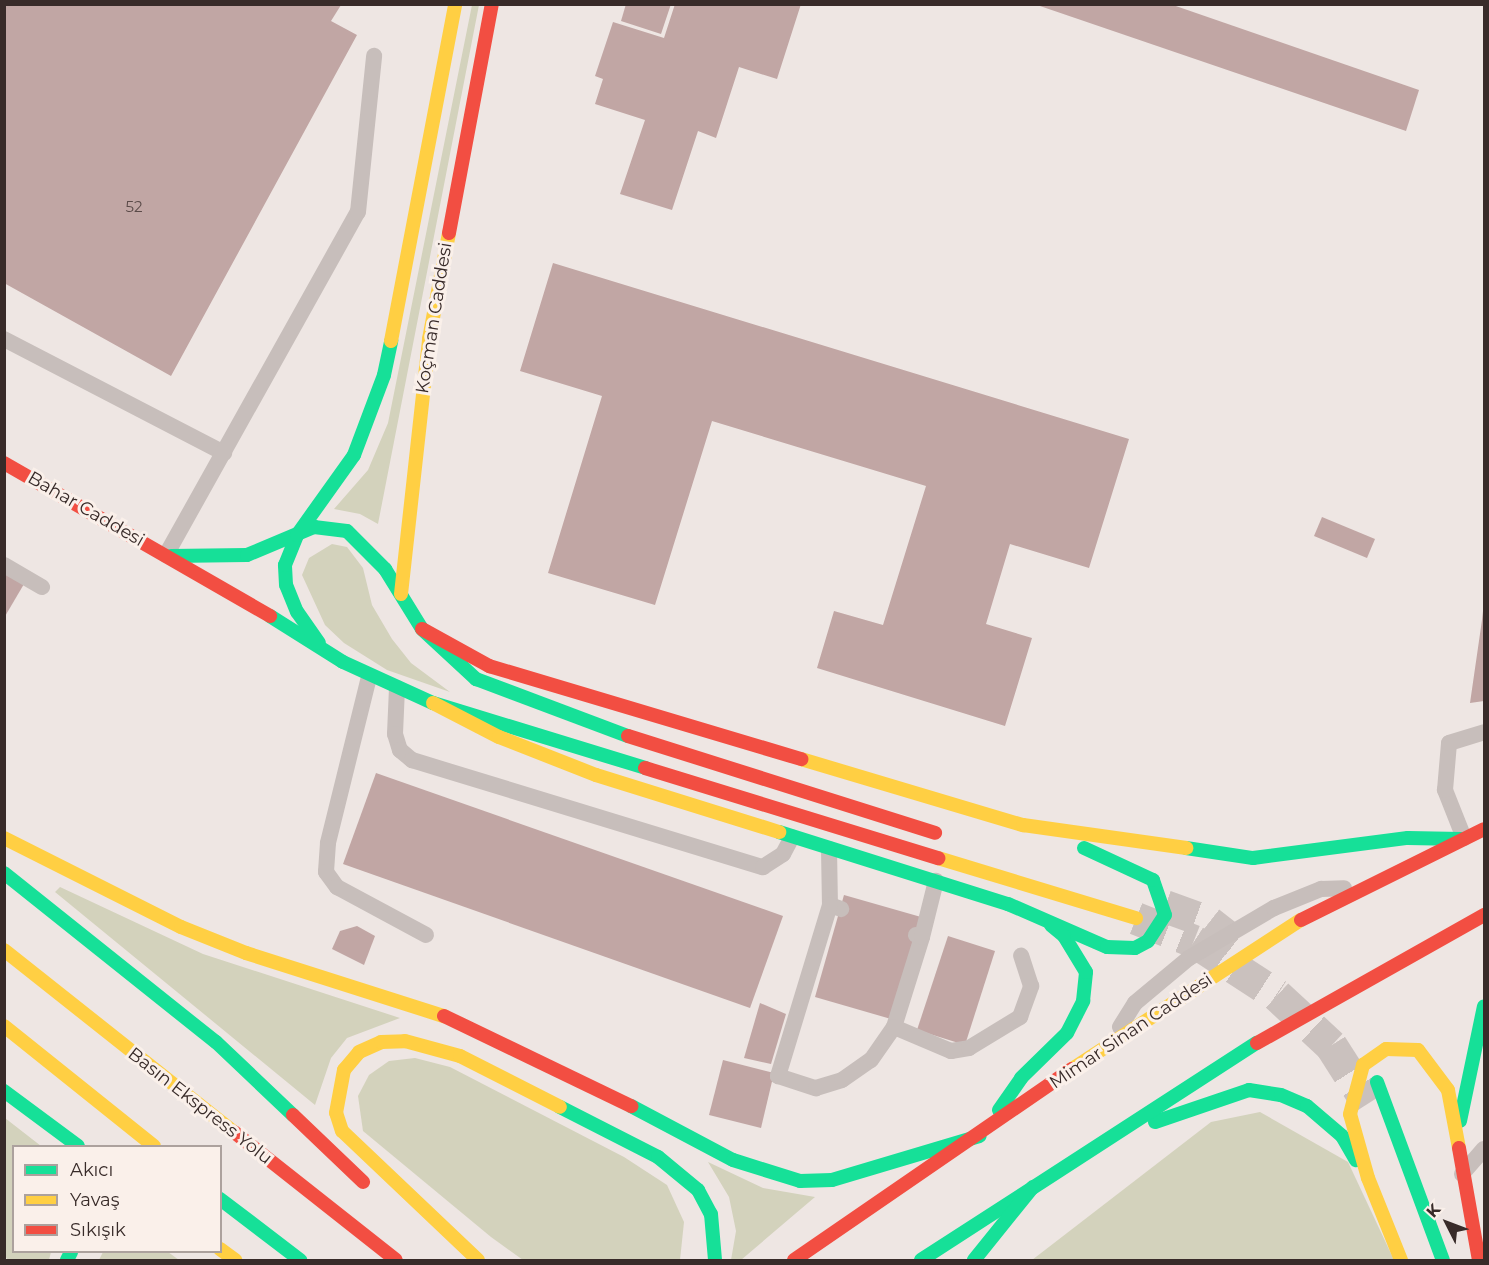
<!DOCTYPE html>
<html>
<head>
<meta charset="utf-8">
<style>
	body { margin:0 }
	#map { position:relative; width:1489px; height:1265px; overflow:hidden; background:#eee6e3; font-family:Montserrat,sans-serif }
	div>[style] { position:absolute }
	.green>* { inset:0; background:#d3d2bc }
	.building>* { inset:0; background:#c1a6a4 }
	.secondary-tunnel>* { height:33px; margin-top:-16.5px; transform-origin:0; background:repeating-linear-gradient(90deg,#cac1be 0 33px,transparent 0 49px) }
	.lane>* { height:16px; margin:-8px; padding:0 8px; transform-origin:8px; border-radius:8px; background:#c7bebb }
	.fast>* { height:14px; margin:-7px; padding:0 7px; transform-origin:7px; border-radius:7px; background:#16e098 }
	.slow>* { height:14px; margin:-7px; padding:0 7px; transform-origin:7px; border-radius:7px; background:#ffcf43 }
	.jam>* { height:14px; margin:-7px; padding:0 7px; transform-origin:7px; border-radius:7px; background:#f24e42 }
	span { translate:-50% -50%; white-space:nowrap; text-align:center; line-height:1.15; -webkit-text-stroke:6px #faf0ea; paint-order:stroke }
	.number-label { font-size:15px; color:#5a4a48 }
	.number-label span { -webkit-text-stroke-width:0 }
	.street-label { font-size:18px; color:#382b29 }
	.frame { position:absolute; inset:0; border:6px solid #382b29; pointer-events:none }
	.legend { position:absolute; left:12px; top:1145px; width:210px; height:108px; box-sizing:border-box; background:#faf0ea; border:2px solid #aca19d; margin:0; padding:8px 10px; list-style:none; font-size:18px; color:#382b29 }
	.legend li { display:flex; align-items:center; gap:12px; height:30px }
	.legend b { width:30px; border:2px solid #aca19d }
	.north { position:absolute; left:1417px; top:1193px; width:60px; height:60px; -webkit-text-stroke:4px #faf0ea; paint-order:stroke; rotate:312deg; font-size:16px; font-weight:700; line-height:24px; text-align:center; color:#382b29 }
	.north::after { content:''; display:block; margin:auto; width:21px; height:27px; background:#382b29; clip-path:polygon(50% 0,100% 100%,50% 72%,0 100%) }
</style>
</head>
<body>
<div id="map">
	<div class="green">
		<i style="clip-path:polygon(472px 5px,479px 5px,378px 524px,360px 514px,334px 509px,368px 470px,388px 423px)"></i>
		<i style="clip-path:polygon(332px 544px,347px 547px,363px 568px,372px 605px,392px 639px,411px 663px,450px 692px,387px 670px,344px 643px,325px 625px,302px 575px,309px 558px)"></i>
		<i style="clip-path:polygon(60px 887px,203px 954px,400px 1018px,347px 1038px,331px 1058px,315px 1105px,55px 892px)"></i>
		<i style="clip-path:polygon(415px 1058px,450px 1067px,624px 1157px,667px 1185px,684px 1222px,680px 1260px,523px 1260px,491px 1237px,363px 1131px,358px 1096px,369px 1075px,389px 1061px)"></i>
		<i style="clip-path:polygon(1260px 1112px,1348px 1162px,1394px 1260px,1032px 1260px,1211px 1122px)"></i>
		<i style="clip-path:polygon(5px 1118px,41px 1146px,14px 1146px,14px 1252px,51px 1252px,49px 1260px,8px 1260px,5px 1256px)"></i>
		<i style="clip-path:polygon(708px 1162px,763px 1188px,815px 1197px,741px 1260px,731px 1260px,736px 1231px,729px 1197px)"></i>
		<i style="clip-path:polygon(103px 1252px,168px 1252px,179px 1260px,99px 1260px)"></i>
	</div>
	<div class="building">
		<i style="clip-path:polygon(626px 4px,671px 4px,661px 34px,621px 21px)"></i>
		<i style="clip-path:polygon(675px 4px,801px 4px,777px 79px,739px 67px,716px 138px,698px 131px,672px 210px,620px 194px,645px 120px,595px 104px,603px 79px,595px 76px,613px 22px,664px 38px)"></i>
		<i style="clip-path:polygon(1170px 4px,1419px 90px,1406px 131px,1037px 5px)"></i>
		<i style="clip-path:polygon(4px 5px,341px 5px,331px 21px,357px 35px,171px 376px,4px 283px)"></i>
		<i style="clip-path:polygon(553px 263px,1129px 439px,1089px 568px,1010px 544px,986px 624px,1032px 638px,1005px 726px,817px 668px,834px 611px,883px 625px,926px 486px,712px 421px,655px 605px,548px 573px,602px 396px,520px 371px)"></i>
		<i style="clip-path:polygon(1322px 517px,1375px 539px,1367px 558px,1314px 536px)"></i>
		<i style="clip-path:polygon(4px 572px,24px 584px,4px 618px)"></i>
		<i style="clip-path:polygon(1483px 611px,1484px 701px,1470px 703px,1482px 620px)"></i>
		<i style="clip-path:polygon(376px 773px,783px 916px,750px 1008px,343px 864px)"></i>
		<i style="clip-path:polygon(844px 895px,921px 917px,891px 1019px,815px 997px)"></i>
		<i style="clip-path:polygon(357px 926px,375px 936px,364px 965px,332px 949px,340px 931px)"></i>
		<i style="clip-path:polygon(948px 936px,995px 951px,965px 1045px,917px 1030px)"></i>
		<i style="clip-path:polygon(760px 1003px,786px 1014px,771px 1064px,744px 1058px)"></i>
		<i style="clip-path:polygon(723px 1060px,774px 1073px,761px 1128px,709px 1115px)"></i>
	</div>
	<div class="secondary-tunnel">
		<i style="left:1165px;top:906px;width:47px;rotate:20deg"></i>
		<i style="left:1209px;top:922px;width:52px;rotate:38deg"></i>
		<i style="left:1136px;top:918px;width:62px;rotate:21.6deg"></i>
		<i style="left:1194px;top:941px;width:99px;rotate:33deg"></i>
		<i style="left:1277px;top:995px;width:74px;rotate:42.8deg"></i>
		<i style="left:1331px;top:1045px;width:69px;rotate:57.5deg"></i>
	</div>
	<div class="lane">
		<i style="left:4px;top:339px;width:248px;rotate:27.4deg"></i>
		<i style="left:166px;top:555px;width:393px;rotate:-60.8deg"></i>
		<i style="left:358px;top:212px;width:157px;rotate:-84.1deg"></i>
		<i style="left:4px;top:565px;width:44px;rotate:30.1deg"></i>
		<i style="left:369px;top:677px;width:171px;rotate:103.9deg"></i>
		<i style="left:328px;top:843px;width:29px;rotate:94deg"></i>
		<i style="left:326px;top:872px;width:19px;rotate:54deg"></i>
		<i style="left:337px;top:887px;width:101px;rotate:28.3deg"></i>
		<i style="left:397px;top:688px;width:46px;rotate:92.5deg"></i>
		<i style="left:395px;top:734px;width:17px;rotate:73deg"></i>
		<i style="left:400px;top:750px;width:16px;rotate:40deg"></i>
		<i style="left:412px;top:760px;width:367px;rotate:17deg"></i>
		<i style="left:763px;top:867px;width:24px;rotate:-33deg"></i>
		<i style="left:783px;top:854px;width:19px;rotate:-62deg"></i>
		<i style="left:1464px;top:838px;width:52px;rotate:-111.6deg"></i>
		<i style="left:1445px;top:790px;width:47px;rotate:-85.1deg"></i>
		<i style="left:1449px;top:743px;width:37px;rotate:-17deg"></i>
		<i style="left:829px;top:849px;width:56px;rotate:89deg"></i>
		<i style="left:830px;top:905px;width:12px;rotate:20deg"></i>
		<i style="left:830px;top:905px;width:179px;rotate:106.9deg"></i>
		<i style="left:778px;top:1076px;width:40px;rotate:18deg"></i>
		<i style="left:816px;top:1088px;width:27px;rotate:-17deg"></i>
		<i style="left:842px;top:1080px;width:35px;rotate:-35deg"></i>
		<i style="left:871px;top:1060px;width:40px;rotate:-55.1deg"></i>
		<i style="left:894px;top:1027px;width:94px;rotate:-72.7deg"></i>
		<i style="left:916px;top:935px;width:6px;rotate:18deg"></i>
		<i style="left:922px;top:937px;width:58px;rotate:-76deg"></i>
		<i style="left:894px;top:1027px;width:62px;rotate:22.8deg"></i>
		<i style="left:951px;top:1051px;width:18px;rotate:-9deg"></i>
		<i style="left:969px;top:1048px;width:60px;rotate:-31.3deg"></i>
		<i style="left:1020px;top:1017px;width:33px;rotate:-70deg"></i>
		<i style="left:1031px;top:986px;width:32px;rotate:-108deg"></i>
		<i style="left:1120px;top:1027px;width:28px;rotate:-58deg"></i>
		<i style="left:1135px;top:1003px;width:70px;rotate:-39.8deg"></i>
		<i style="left:1189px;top:958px;width:99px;rotate:-30.5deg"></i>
		<i style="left:1274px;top:908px;width:51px;rotate:-22deg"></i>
		<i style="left:1321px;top:889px;width:23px;rotate:-2deg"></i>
		<i style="left:1462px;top:1174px;width:33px;rotate:-49deg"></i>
	</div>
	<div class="fast">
		<i style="left:171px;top:556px;width:76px;rotate:-0.8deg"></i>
		<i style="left:247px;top:555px;width:73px;rotate:-22.7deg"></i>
		<i style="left:314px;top:527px;width:33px;rotate:7deg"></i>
		<i style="left:347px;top:531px;width:54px;rotate:45deg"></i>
		<i style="left:385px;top:569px;width:70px;rotate:58.3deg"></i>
		<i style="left:422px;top:629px;width:74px;rotate:42.8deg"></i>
		<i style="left:476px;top:679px;width:162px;rotate:20.6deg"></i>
		<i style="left:270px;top:616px;width:86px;rotate:32.2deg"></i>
		<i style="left:343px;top:662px;width:99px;rotate:24.5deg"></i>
		<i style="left:433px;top:703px;width:222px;rotate:17deg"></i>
		<i style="left:319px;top:643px;width:38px;rotate:-125deg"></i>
		<i style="left:297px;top:612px;width:29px;rotate:-112deg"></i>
		<i style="left:286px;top:585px;width:20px;rotate:-93deg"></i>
		<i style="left:285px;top:565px;width:32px;rotate:-68deg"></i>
		<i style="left:297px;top:535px;width:98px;rotate:-54.5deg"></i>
		<i style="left:354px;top:455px;width:85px;rotate:-69.4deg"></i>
		<i style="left:384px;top:375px;width:35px;rotate:-78deg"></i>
		<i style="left:779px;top:832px;width:240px;rotate:17.5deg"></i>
		<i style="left:1008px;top:904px;width:108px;rotate:23.5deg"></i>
		<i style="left:1107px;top:947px;width:28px;rotate:2deg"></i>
		<i style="left:1135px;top:948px;width:15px;rotate:-28deg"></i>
		<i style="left:1148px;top:941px;width:31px;rotate:-57deg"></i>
		<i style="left:1165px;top:915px;width:37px;rotate:-109deg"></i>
		<i style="left:1153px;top:880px;width:76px;rotate:-155.1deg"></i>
		<i style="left:1186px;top:848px;width:68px;rotate:8.5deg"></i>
		<i style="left:1253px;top:858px;width:156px;rotate:-7.4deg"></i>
		<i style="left:1408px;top:838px;width:53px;rotate:1.1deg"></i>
		<i style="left:4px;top:873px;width:271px;rotate:38.6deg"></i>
		<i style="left:216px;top:1042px;width:106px;rotate:43.5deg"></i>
		<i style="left:1377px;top:1082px;width:190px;rotate:69.7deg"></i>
		<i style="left:4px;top:1091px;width:92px;rotate:36.6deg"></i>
		<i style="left:631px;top:1106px;width:115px;rotate:27.9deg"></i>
		<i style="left:733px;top:1160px;width:70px;rotate:17.4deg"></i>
		<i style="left:800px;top:1181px;width:32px;rotate:-2deg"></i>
		<i style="left:832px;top:1180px;width:154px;rotate:-16.6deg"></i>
		<i style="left:560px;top:1107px;width:110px;rotate:27deg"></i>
		<i style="left:658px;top:1157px;width:52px;rotate:39.5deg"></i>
		<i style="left:698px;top:1190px;width:27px;rotate:62deg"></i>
		<i style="left:711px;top:1214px;width:46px;rotate:85deg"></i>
		<i style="left:999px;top:1110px;width:39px;rotate:-55deg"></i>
		<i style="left:1021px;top:1078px;width:64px;rotate:-44.4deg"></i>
		<i style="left:1067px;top:1033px;width:36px;rotate:-63deg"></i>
		<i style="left:1083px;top:1001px;width:29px;rotate:-84deg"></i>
		<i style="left:1086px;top:972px;width:42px;rotate:-121.4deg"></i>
		<i style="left:1064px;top:936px;width:17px;rotate:-140deg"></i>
		<i style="left:1460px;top:1121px;width:117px;rotate:-78.2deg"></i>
		<i style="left:1155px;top:1122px;width:99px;rotate:-18.8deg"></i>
		<i style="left:1249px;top:1090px;width:32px;rotate:9deg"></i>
		<i style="left:1281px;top:1095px;width:28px;rotate:23deg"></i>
		<i style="left:1307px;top:1106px;width:46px;rotate:40.6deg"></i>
		<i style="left:1342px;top:1136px;width:28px;rotate:60deg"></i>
		<i style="left:220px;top:1199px;width:101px;rotate:37.3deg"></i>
		<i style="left:67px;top:1260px;width:9px;rotate:-63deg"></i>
		<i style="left:921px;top:1260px;width:400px;rotate:-32.9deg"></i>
		<i style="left:974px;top:1260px;width:94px;rotate:-51.1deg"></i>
	</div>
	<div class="slow">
		<i style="left:391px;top:341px;width:343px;rotate:-79.2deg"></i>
		<i style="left:401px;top:594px;width:257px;rotate:-83.7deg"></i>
		<i style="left:429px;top:339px;width:108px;rotate:-79.3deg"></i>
		<i style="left:433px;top:703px;width:74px;rotate:27.3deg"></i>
		<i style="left:499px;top:737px;width:104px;rotate:21.4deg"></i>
		<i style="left:596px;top:775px;width:192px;rotate:17.3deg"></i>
		<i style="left:801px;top:759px;width:232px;rotate:16.6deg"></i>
		<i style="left:1023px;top:825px;width:165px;rotate:8deg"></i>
		<i style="left:4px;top:838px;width:198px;rotate:26.7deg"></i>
		<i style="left:181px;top:927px;width:70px;rotate:21.8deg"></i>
		<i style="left:246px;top:953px;width:208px;rotate:17.7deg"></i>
		<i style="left:938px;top:858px;width:207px;rotate:16.9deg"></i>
		<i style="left:4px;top:950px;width:293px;rotate:38.4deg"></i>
		<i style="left:4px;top:1026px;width:192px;rotate:38.7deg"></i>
		<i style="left:1072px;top:1069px;width:273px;rotate:-33.1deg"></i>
		<i style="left:220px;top:1249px;width:19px;rotate:36deg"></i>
		<i style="left:478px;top:1260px;width:187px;rotate:-136.5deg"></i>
		<i style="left:342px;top:1131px;width:19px;rotate:-108deg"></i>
		<i style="left:336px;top:1113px;width:44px;rotate:-79.5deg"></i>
		<i style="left:344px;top:1070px;width:23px;rotate:-50deg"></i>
		<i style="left:359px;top:1052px;width:24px;rotate:-24deg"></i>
		<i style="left:381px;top:1042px;width:24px;rotate:-2deg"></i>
		<i style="left:405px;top:1041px;width:57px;rotate:15.3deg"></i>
		<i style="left:460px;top:1056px;width:112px;rotate:27deg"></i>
		<i style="left:1401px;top:1260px;width:88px;rotate:-111.9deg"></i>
		<i style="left:1368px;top:1178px;width:66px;rotate:-105.7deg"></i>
		<i style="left:1350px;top:1114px;width:51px;rotate:-75.1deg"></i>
		<i style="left:1363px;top:1065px;width:28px;rotate:-35deg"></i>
		<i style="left:1386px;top:1049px;width:32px;rotate:2deg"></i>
		<i style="left:1418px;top:1050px;width:50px;rotate:53.1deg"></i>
		<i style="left:1448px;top:1090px;width:59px;rotate:79.3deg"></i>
	</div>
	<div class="jam">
		<i style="left:449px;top:233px;width:233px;rotate:-79.4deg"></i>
		<i style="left:4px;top:463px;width:307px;rotate:29.9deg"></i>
		<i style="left:422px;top:629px;width:77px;rotate:28.9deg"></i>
		<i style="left:489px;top:666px;width:326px;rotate:16.6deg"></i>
		<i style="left:628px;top:736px;width:322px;rotate:17.5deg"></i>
		<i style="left:645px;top:768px;width:307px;rotate:17.1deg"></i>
		<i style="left:1301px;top:920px;width:204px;rotate:-26.4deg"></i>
		<i style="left:444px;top:1016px;width:208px;rotate:25.7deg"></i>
		<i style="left:1257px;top:1043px;width:261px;rotate:-29.4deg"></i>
		<i style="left:293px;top:1115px;width:97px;rotate:43.7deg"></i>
		<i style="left:234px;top:1132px;width:206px;rotate:38.3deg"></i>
		<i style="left:1459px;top:1148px;width:114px;rotate:79.9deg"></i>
		<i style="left:794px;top:1260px;width:337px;rotate:-34.5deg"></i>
	</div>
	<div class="number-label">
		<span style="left:134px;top:207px">52</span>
	</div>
	<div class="street-label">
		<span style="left:434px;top:318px;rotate:-81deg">Koçman Caddesi</span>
		<span style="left:86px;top:509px;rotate:30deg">Bahar Caddesi</span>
		<span style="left:1131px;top:1031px;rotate:-34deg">Mimar Sinan Caddesi</span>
		<span style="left:200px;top:1106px;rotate:38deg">Basın Ekspress Yolu</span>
	</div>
	<div class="frame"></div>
	<ul class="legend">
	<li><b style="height:8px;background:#16e098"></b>Akıcı</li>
	<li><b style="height:8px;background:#ffcf43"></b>Yavaş</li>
	<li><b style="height:8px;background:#f24e42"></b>Sıkışık</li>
	</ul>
	<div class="north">K</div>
</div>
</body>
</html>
